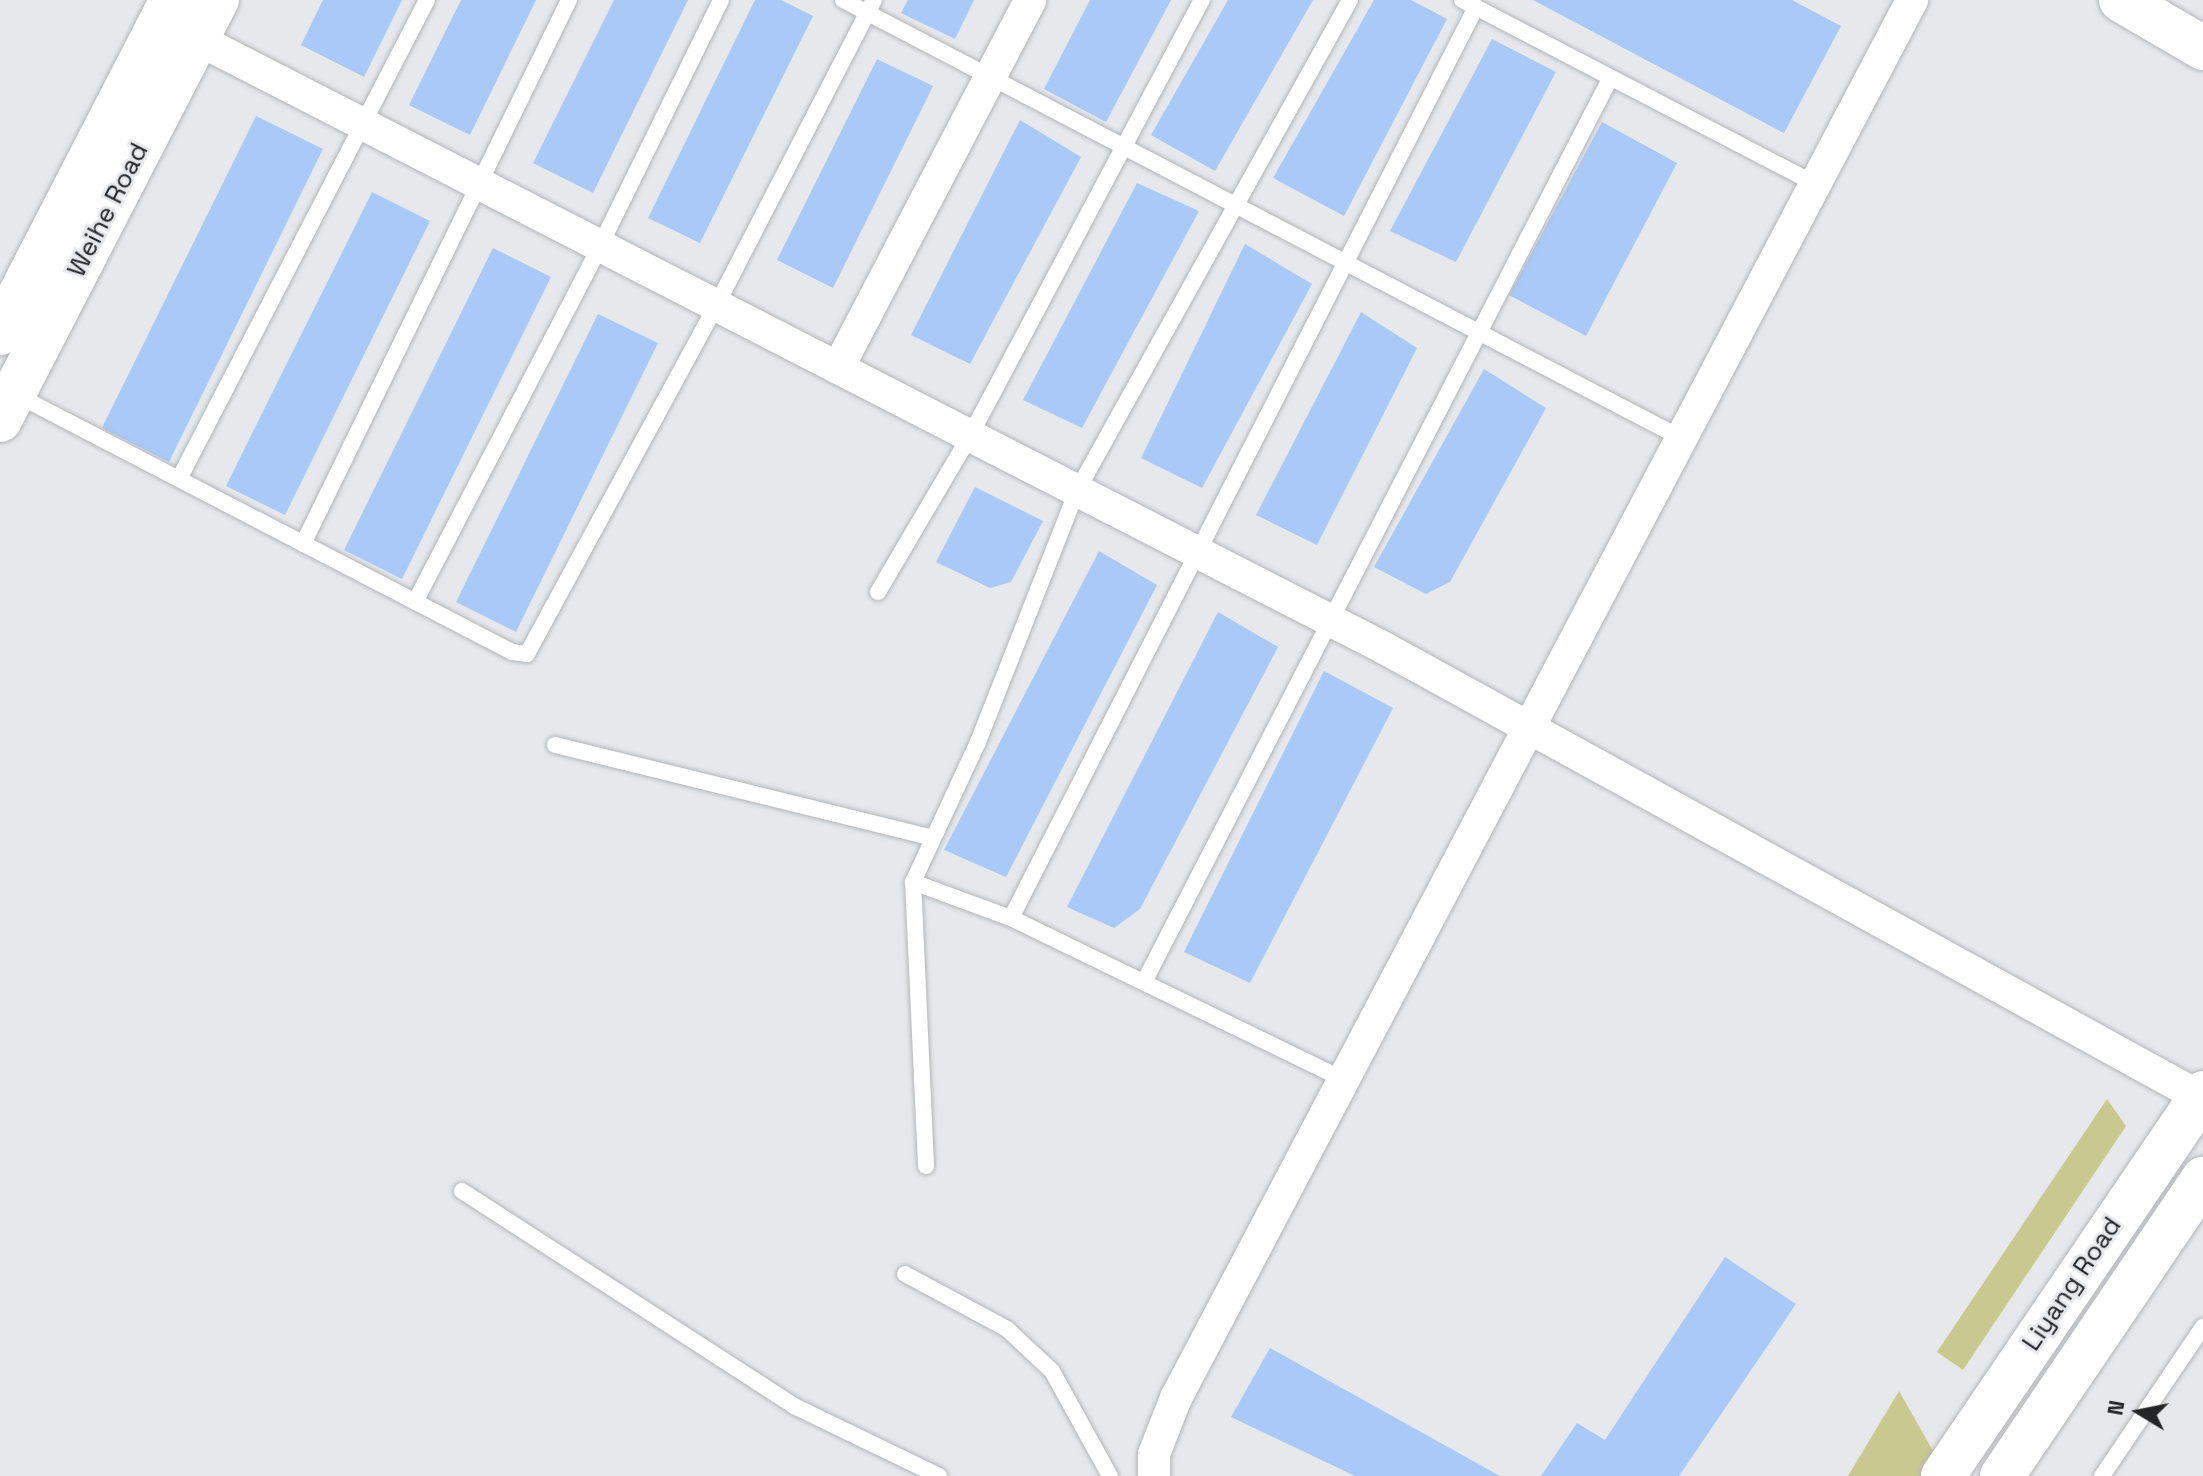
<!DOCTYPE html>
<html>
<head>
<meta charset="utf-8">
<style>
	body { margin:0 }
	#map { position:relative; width:2203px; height:1476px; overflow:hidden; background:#e6e8eb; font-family:"Space Grotesk",sans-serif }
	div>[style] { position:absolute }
	.green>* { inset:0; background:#c8c88f }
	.building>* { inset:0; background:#a9c9f8 }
	.roads { filter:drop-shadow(0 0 2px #b3b5b8) drop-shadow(0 0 2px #b3b5b8) }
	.lane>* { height:16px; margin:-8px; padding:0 8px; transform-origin:8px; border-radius:8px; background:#fff }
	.street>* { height:32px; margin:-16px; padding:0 16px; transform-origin:16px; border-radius:16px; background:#fff }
	.secondary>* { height:44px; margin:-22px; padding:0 22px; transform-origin:22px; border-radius:22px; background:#fff }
	.highway>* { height:44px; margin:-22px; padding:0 22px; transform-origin:22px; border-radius:22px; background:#fff }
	span { translate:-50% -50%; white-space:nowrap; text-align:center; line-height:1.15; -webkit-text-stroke:6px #e6e8eb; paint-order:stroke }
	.street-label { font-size:26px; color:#242526 }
	.north { position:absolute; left:2099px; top:1372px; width:80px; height:80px; -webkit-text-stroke:6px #e6e8eb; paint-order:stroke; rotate:280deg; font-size:22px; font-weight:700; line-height:32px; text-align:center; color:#242526 }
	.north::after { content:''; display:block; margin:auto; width:28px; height:36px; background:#242526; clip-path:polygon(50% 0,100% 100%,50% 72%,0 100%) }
</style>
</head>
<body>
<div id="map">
	<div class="green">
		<i style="clip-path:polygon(2107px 1099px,2126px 1126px,1963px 1370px,1937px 1352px)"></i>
		<i style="clip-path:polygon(1899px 1391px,1937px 1458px,1927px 1476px,1848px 1476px)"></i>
	</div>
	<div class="building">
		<i style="clip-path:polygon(323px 0,402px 0,364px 77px,301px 45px)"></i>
		<i style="clip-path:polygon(461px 0,536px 0,470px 135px,409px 105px)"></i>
		<i style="clip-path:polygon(614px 0,688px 0,593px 193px,533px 163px)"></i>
		<i style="clip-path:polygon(755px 0,781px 0,813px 16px,700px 243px,648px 218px)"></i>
		<i style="clip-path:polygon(908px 0,974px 0,955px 39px,901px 13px)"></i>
		<i style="clip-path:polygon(1090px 0,1171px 0,1106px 122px,1044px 89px)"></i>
		<i style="clip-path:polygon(1228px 0,1313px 0,1215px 171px,1151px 135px)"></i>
		<i style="clip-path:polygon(1374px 0,1411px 0,1447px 19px,1344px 216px,1273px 178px)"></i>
		<i style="clip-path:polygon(1533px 0,1792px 0,1841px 26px,1784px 133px)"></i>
		<i style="clip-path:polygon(1492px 39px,1556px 72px,1456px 262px,1390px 231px)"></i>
		<i style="clip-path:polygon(877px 59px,933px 86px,833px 288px,777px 260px)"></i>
		<i style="clip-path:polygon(256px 116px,323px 149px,169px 462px,102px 428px)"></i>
		<i style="clip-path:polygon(1020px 120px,1081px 157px,970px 364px,911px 335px)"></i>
		<i style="clip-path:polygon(1602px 122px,1677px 163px,1586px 336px,1509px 295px)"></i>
		<i style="clip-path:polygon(1137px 183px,1199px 211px,1082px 428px,1023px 400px)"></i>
		<i style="clip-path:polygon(372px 192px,430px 221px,285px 515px,226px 486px)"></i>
		<i style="clip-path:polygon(1245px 244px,1312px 284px,1202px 488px,1141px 458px)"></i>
		<i style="clip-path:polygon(493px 248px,551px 277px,402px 579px,344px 550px)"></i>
		<i style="clip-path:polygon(1361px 312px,1417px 348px,1317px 545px,1256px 515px)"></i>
		<i style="clip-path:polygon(598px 314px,658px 343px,516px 632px,456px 602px)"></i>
		<i style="clip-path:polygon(1484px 369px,1546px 408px,1450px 582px,1426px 594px,1374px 567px)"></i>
		<i style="clip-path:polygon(975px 487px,1043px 521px,1011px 582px,990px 588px,936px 562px)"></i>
		<i style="clip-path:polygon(1099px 551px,1157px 585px,1006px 877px,944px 850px)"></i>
		<i style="clip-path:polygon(1218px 612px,1278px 647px,1140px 909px,1114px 928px,1067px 907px)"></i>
		<i style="clip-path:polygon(1324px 671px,1393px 708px,1250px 983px,1184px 952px)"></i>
		<i style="clip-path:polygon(1725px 1257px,1796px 1304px,1679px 1476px,1541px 1476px,1577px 1423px,1605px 1440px)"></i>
		<i style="clip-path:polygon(1270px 1348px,1500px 1476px,1355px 1476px,1231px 1417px)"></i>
	</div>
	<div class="roads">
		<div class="lane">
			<i style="left:843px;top:0;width:946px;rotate:27.59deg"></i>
			<i style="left:1462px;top:0;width:398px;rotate:27.5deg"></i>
			<i style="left:15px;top:394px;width:560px;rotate:27.43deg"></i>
			<i style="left:512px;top:652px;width:15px;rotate:8deg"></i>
			<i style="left:527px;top:654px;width:396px;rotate:-61.5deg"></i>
			<i style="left:716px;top:306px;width:344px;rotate:-62.7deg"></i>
			<i style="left:179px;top:479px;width:539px;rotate:-62.63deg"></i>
			<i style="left:303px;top:544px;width:606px;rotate:-63.94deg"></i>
			<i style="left:878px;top:592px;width:181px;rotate:-59.5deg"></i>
			<i style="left:970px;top:436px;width:494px;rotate:-62deg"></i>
			<i style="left:415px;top:602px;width:401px;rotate:-62.5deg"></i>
			<i style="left:600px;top:246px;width:274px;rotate:-63.8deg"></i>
			<i style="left:555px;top:745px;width:389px;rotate:13.8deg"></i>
			<i style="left:913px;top:882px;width:104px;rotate:20.2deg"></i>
			<i style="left:1011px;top:918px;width:370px;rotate:25.9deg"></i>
			<i style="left:1011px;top:918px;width:1023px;rotate:-62.96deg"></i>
			<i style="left:1144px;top:982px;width:1018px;rotate:-62.71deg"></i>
			<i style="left:926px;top:1166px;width:284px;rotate:-92.6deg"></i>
			<i style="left:913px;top:882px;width:154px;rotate:-65.1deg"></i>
			<i style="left:978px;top:742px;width:270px;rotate:-68.5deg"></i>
			<i style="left:1077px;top:491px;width:562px;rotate:-60.93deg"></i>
			<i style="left:462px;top:1191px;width:396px;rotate:32.9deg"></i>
			<i style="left:794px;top:1406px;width:161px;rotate:25.8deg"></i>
			<i style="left:905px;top:1274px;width:116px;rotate:28.3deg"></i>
			<i style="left:1007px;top:1329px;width:62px;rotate:43deg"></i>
			<i style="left:1052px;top:1371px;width:120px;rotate:61.1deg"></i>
			<i style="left:2102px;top:1476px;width:180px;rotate:-55.9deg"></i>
		</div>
		<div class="street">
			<i style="left:197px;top:39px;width:1336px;rotate:27.16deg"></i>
			<i style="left:1386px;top:649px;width:929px;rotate:28.83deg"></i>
			<i style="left:838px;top:368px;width:415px;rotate:-62.4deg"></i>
			<i style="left:1154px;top:1476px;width:22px;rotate:-90deg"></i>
			<i style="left:1154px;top:1454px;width:60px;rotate:-68.6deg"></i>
			<i style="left:1176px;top:1398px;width:1580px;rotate:-62.23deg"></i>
		</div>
		<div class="secondary">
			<i style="left:0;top:333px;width:375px;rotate:-62.7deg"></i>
			<i style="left:0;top:420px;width:473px;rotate:-62.7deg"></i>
			<i style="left:1943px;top:1476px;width:463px;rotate:-55.8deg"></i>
			<i style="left:2002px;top:1476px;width:359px;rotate:-55.9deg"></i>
		</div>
		<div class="highway">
			<i style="left:2121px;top:0;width:95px;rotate:30.3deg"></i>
		</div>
	</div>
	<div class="street-label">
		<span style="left:108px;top:210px;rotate:-63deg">Weihe Road</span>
		<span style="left:2072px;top:1284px;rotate:-56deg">Liyang Road</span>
	</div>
	<div class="north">N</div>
</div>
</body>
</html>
